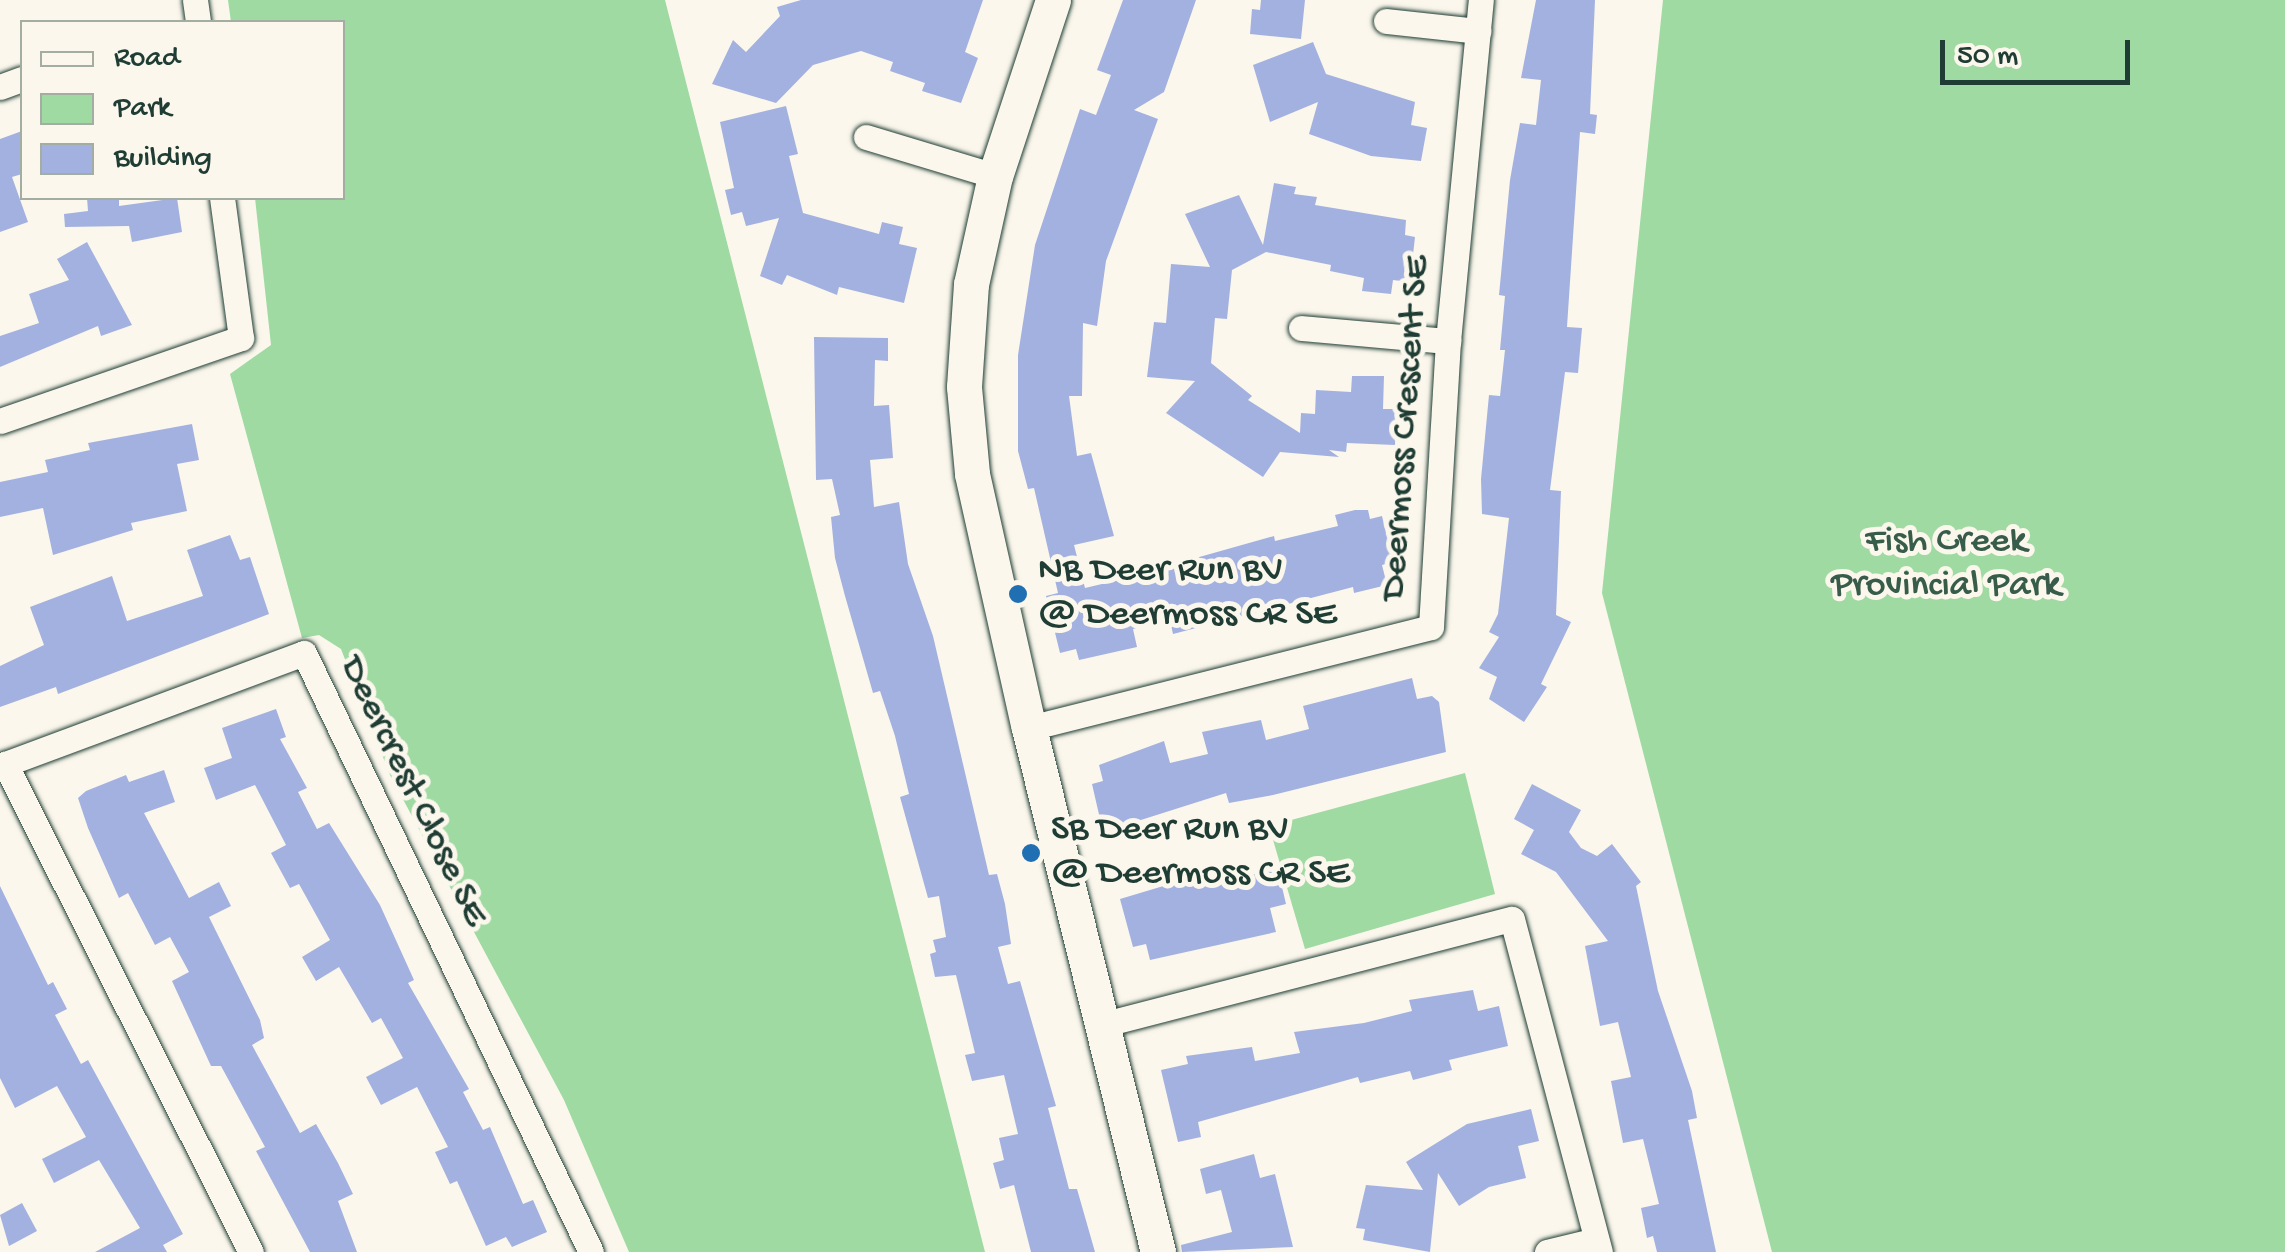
<!DOCTYPE html>
<html>
<head>
<meta charset="utf-8">
<style>
	body { margin:0 }
	#map { position:relative; width:2285px; height:1252px; overflow:hidden; background:#fbf7ec; font-family:"Gochi Hand",sans-serif }
	div>[style] { position:absolute }
	.green>* { inset:0; background:#9edaa1 }
	.building>* { inset:0; background:#a3b1e0 }
	.roads { filter:drop-shadow(0 0 2px #1f3d34) drop-shadow(0 0 2px #1f3d34) }
	.street>* { height:25px; margin:-12.5px; padding:0 12.5px; transform-origin:12.5px; border-radius:12.5px; background:#fbf7ec }
	.secondary>* { height:35px; margin:-17.5px; padding:0 17.5px; transform-origin:17.5px; border-radius:17.5px; background:#fbf7ec }
	.dots>* { width:28px; height:28px; translate:-50% -50%; box-sizing:border-box; border:5px solid #fbf7ec; border-radius:50% }
	span { translate:-50% -50%; white-space:nowrap; text-align:center; line-height:1.15; -webkit-text-stroke:10px #fbf7ec; paint-order:stroke }
	.street-label { font-size:38px; color:#1f3d34 }
	.park-label { font-size:38px; color:#385c4a }
	.poi-label { font-size:38px; color:#1f3d34 }
	.left { translate:0 -50%; text-align:left }
	.legend { position:absolute; left:20px; top:20px; width:325px; height:180px; box-sizing:border-box; background:#fbf7ec; border:2px solid #a3ada2; margin:0; padding:12px 18px; list-style:none; font-size:30px; color:#1f3d34 }
	.legend li { display:flex; align-items:center; gap:20px; height:50px }
	.legend b { width:50px; border:2px solid #a3ada2 }
	.scale { position:absolute; left:1940px; top:40px; width:190px; height:45px; box-sizing:border-box; border:5px solid #1f3d34; border-top:0; padding-left:12px; font-size:30px; line-height:35px; white-space:nowrap; color:#1f3d34; -webkit-text-stroke:8px #fbf7ec; paint-order:stroke }
</style>
</head>
<body>
<div id="map">
	<div class="green">
		<i style="clip-path:polygon(228px 0,665px 0,985px 1252px,629px 1252px,564px 1100px,390px 775px,341px 649px,319px 635px,302px 638px,230px 374px,271px 345px,255px 198px,342px 198px,342px 22px,231px 22px)"></i>
		<i style="clip-path:polygon(1663px 0,2285px 0,2285px 1252px,1772px 1252px,1602px 593px)"></i>
		<i style="clip-path:polygon(1465px 773px,1495px 894px,1305px 949px,1269px 826px)"></i>
	</div>
	<div class="building">
		<i style="clip-path:polygon(801px 0,983px 0,965px 52px,978px 58px,961px 103px,922px 91px,925px 83px,890px 71px,893px 62px,861px 51px,813px 65px,776px 103px,712px 84px,733px 40px,746px 52px,780px 16px,777px 7px)"></i>
		<i style="clip-path:polygon(1123px 0,1196px 0,1164px 92px,1134px 110px,1158px 119px,1106px 261px,1097px 326px,1083px 323px,1082px 396px,1069px 396px,1077px 456px,1091px 453px,1114px 536px,1074px 545px,1085px 588px,1140px 575px,1137px 566px,1163px 560px,1171px 565px,1274px 536px,1275px 541px,1338px 526px,1335px 515px,1355px 510px,1368px 510px,1370px 519px,1382px 516px,1393px 562px,1382px 565px,1387px 585px,1354px 593px,1353px 587px,1173px 634px,1170px 621px,1133px 629px,1137px 647px,1079px 660px,1076px 649px,1060px 653px,1046px 596px,1058px 593px,1034px 488px,1028px 489px,1018px 451px,1018px 355px,1035px 245px,1080px 109px,1096px 115px,1111px 75px,1097px 70px)"></i>
		<i style="clip-path:polygon(1261px 0,1305px 0,1301px 39px,1250px 34px,1252px 9px,1260px 10px)"></i>
		<i style="clip-path:polygon(1536px 0,1595px 0,1590px 114px,1597px 115px,1595px 134px,1580px 132px,1567px 327px,1582px 328px,1578px 373px,1565px 372px,1550px 490px,1561px 491px,1556px 615px,1571px 622px,1541px 684px,1547px 687px,1524px 722px,1489px 699px,1497px 677px,1479px 668px,1499px 637px,1489px 632px,1498px 614px,1509px 518px,1482px 514px,1481px 479px,1489px 395px,1500px 396px,1505px 350px,1500px 350px,1505px 296px,1499px 295px,1510px 180px,1520px 123px,1536px 125px,1541px 80px,1521px 78px)"></i>
		<i style="clip-path:polygon(1313px 42px,1326px 74px,1415px 102px,1411px 125px,1427px 128px,1421px 161px,1371px 156px,1309px 134px,1318px 102px,1270px 122px,1253px 65px)"></i>
		<i style="clip-path:polygon(786px 106px,798px 154px,789px 156px,803px 213px,879px 234px,882px 222px,903px 227px,899px 244px,917px 248px,904px 303px,839px 287px,837px 295px,787px 275px,782px 285px,760px 276px,779px 218px,746px 226px,742px 212px,731px 215px,725px 190px,734px 188px,720px 122px)"></i>
		<i style="clip-path:polygon(22px 131px,22px 174px,12px 177px,28px 222px,0 232px,0 139px)"></i>
		<i style="clip-path:polygon(1274px 183px,1296px 187px,1294px 194px,1317px 197px,1315px 205px,1406px 220px,1405px 235px,1415px 237px,1410px 282px,1393px 280px,1391px 294px,1362px 291px,1364px 278px,1330px 271px,1331px 265px,1266px 252px,1232px 270px,1227px 319px,1215px 318px,1211px 363px,1252px 396px,1248px 400px,1300px 433px,1301px 413px,1315px 414px,1316px 390px,1351px 392px,1352px 376px,1384px 376px,1383px 409px,1396px 409px,1395px 445px,1347px 443px,1346px 452px,1329px 450px,1339px 457px,1280px 452px,1263px 477px,1166px 413px,1195px 381px,1147px 377px,1154px 322px,1166px 323px,1171px 264px,1210px 267px,1185px 214px,1239px 195px,1263px 245px)"></i>
		<i style="clip-path:polygon(87px 198px,119px 198px,119px 206px,177px 198px,182px 232px,132px 242px,129px 226px,65px 227px,64px 214px,88px 211px)"></i>
		<i style="clip-path:polygon(87px 242px,132px 325px,101px 336px,98px 326px,0 367px,0 336px,39px 323px,29px 294px,69px 280px,57px 259px)"></i>
		<i style="clip-path:polygon(814px 337px,888px 338px,888px 361px,875px 360px,874px 406px,889px 405px,893px 458px,870px 460px,874px 507px,899px 502px,908px 564px,933px 636px,989px 875px,997px 874px,1005px 904px,1011px 944px,998px 947px,1008px 984px,1020px 981px,1056px 1106px,1048px 1108px,1069px 1189px,1077px 1189px,1095px 1252px,1031px 1252px,1014px 1185px,1000px 1189px,993px 1163px,1004px 1160px,999px 1138px,1018px 1134px,1004px 1075px,972px 1081px,965px 1055px,975px 1053px,956px 975px,935px 977px,930px 954px,936px 952px,933px 940px,946px 937px,939px 896px,928px 898px,900px 797px,909px 794px,895px 736px,880px 691px,873px 693px,845px 596px,835px 558px,831px 517px,840px 515px,832px 479px,816px 480px)"></i>
		<i style="clip-path:polygon(192px 424px,199px 460px,177px 464px,187px 511px,131px 523px,133px 530px,53px 555px,43px 508px,0 517px,0 482px,48px 472px,45px 460px,90px 450px,88px 443px)"></i>
		<i style="clip-path:polygon(230px 535px,240px 560px,250px 557px,269px 614px,58px 694px,56px 687px,0 707px,0 666px,44px 645px,30px 607px,112px 576px,127px 621px,203px 596px,187px 550px)"></i>
		<i style="clip-path:polygon(1412px 678px,1417px 699px,1432px 696px,1439px 702px,1446px 752px,1273px 795px,1229px 803px,1226px 793px,1103px 832px,1092px 784px,1103px 781px,1099px 765px,1164px 741px,1170px 763px,1208px 754px,1202px 732px,1261px 720px,1266px 740px,1309px 729px,1303px 706px)"></i>
		<i style="clip-path:polygon(276px 709px,286px 737px,280px 739px,307px 788px,298px 792px,317px 829px,329px 823px,380px 905px,414px 980px,408px 983px,469px 1089px,463px 1092px,483px 1130px,490px 1127px,523px 1204px,533px 1200px,547px 1232px,512px 1247px,506px 1237px,486px 1246px,457px 1181px,450px 1184px,435px 1152px,448px 1147px,417px 1087px,381px 1105px,366px 1077px,403px 1058px,381px 1018px,372px 1023px,339px 967px,316px 981px,302px 957px,330px 940px,299px 884px,290px 888px,271px 853px,286px 845px,255px 785px,216px 800px,204px 768px,232px 758px,222px 728px)"></i>
		<i style="clip-path:polygon(164px 770px,175px 802px,144px 813px,189px 898px,219px 882px,231px 906px,209px 917px,260px 1020px,264px 1038px,252px 1045px,300px 1133px,316px 1124px,338px 1163px,353px 1194px,338px 1201px,357px 1252px,310px 1252px,256px 1151px,265px 1147px,221px 1066px,211px 1066px,172px 981px,189px 972px,170px 937px,155px 945px,128px 893px,119px 898px,88px 828px,78px 798px,86px 791px,126px 775px,129px 782px)"></i>
		<i style="clip-path:polygon(1532px 784px,1581px 810px,1569px 832px,1581px 848px,1597px 856px,1612px 844px,1641px 882px,1636px 886px,1658px 991px,1692px 1091px,1697px 1118px,1688px 1120px,1716px 1252px,1657px 1252px,1653px 1236px,1647px 1238px,1641px 1208px,1659px 1204px,1643px 1139px,1623px 1143px,1611px 1081px,1631px 1077px,1618px 1022px,1600px 1026px,1585px 946px,1608px 941px,1556px 872px,1521px 854px,1534px 830px,1514px 819px)"></i>
		<i style="clip-path:polygon(1220px 869px,1223px 880px,1278px 870px,1286px 904px,1270px 908px,1276px 932px,1150px 960px,1146px 944px,1133px 947px,1120px 899px)"></i>
		<i style="clip-path:polygon(0 886px,48px 985px,53px 982px,67px 1009px,55px 1015px,81px 1064px,88px 1060px,183px 1234px,163px 1245px,167px 1252px,95px 1252px,140px 1228px,99px 1160px,54px 1183px,42px 1159px,86px 1137px,57px 1086px,15px 1108px,0 1078px)"></i>
		<i style="clip-path:polygon(1473px 990px,1478px 1011px,1499px 1006px,1508px 1046px,1449px 1060px,1452px 1070px,1413px 1080px,1410px 1071px,1360px 1083px,1358px 1077px,1198px 1122px,1201px 1137px,1178px 1142px,1161px 1070px,1188px 1064px,1186px 1056px,1252px 1047px,1255px 1061px,1300px 1053px,1294px 1032px,1364px 1023px,1412px 1011px,1409px 1000px)"></i>
		<i style="clip-path:polygon(1531px 1109px,1539px 1141px,1518px 1146px,1526px 1178px,1489px 1187px,1459px 1206px,1438px 1173px,1430px 1252px,1363px 1240px,1365px 1229px,1356px 1228px,1366px 1185px,1423px 1190px,1406px 1162px,1467px 1124px)"></i>
		<i style="clip-path:polygon(1254px 1154px,1260px 1178px,1275px 1174px,1293px 1247px,1182px 1252px,1181px 1245px,1232px 1232px,1221px 1190px,1206px 1194px,1200px 1169px)"></i>
		<i style="clip-path:polygon(22px 1203px,37px 1231px,9px 1246px,0 1215px)"></i>
	</div>
	<div class="roads">
		<div class="street">
			<i style="left:195px;top:0;width:22px;rotate:82deg"></i>
			<i style="left:1386px;top:21px;width:93px;rotate:6.2deg"></i>
			<i style="left:0;top:87px;width:23px;rotate:-20deg"></i>
			<i style="left:866px;top:137px;width:135px;rotate:16.8deg"></i>
			<i style="left:1301px;top:328px;width:148px;rotate:5.1deg"></i>
			<i style="left:0;top:421px;width:255px;rotate:-19deg"></i>
			<i style="left:241px;top:338px;width:141px;rotate:-97.7deg"></i>
			<i style="left:1029px;top:728px;width:414px;rotate:-14.1deg"></i>
			<i style="left:1431px;top:627px;width:287px;rotate:-86.6deg"></i>
			<i style="left:1448px;top:341px;width:343px;rotate:-84.5deg"></i>
			<i style="left:5px;top:764px;width:546px;rotate:63.25deg"></i>
			<i style="left:0;top:766px;width:324px;rotate:-20.4deg"></i>
			<i style="left:304px;top:653px;width:664px;rotate:64.4deg"></i>
			<i style="left:1101px;top:1025px;width:424px;rotate:-14.5deg"></i>
			<i style="left:1512px;top:919px;width:344px;rotate:75.2deg"></i>
			<i style="left:1547px;top:1252px;width:50px;rotate:-13.8deg"></i>
		</div>
		<div class="secondary">
			<i style="left:1053px;top:0;width:185px;rotate:108.2deg"></i>
			<i style="left:995px;top:176px;width:111px;rotate:102.5deg"></i>
			<i style="left:971px;top:284px;width:103px;rotate:93.9deg"></i>
			<i style="left:964px;top:387px;width:87px;rotate:84.7deg"></i>
			<i style="left:972px;top:474px;width:260px;rotate:77.4deg"></i>
			<i style="left:1029px;top:728px;width:540px;rotate:76.17deg"></i>
		</div>
	</div>
	<div class="dots">
		<i style="left:1018px;top:594px;background:#1f6fb2"></i>
		<i style="left:1031px;top:853px;background:#1f6fb2"></i>
	</div>
	<div class="street-label">
		<span style="left:1407px;top:428px;rotate:-86deg">Deermoss Crescent SE</span>
		<span style="left:412px;top:792px;rotate:64deg">Deercrest Close SE</span>
	</div>
	<div class="park-label">
		<span style="left:1946px;top:565px">Fish Creek<br>Provincial Park</span>
	</div>
	<div class="poi-label">
		<span class="left" style="left:1038px;top:594px">NB Deer Run BV<br>@ Deermoss CR SE</span>
		<span class="left" style="left:1051px;top:853px">SB Deer Run BV<br>@ Deermoss CR SE</span>
	</div>
	<ul class="legend">
	<li><b style="height:12px;background:#fbf7ec"></b>Road</li>
	<li><b style="height:28px;background:#9edaa1"></b>Park</li>
	<li><b style="height:28px;background:#a3b1e0"></b>Building</li>
	</ul>
	<div class="scale">50 m</div>
</div>
</body>
</html>
